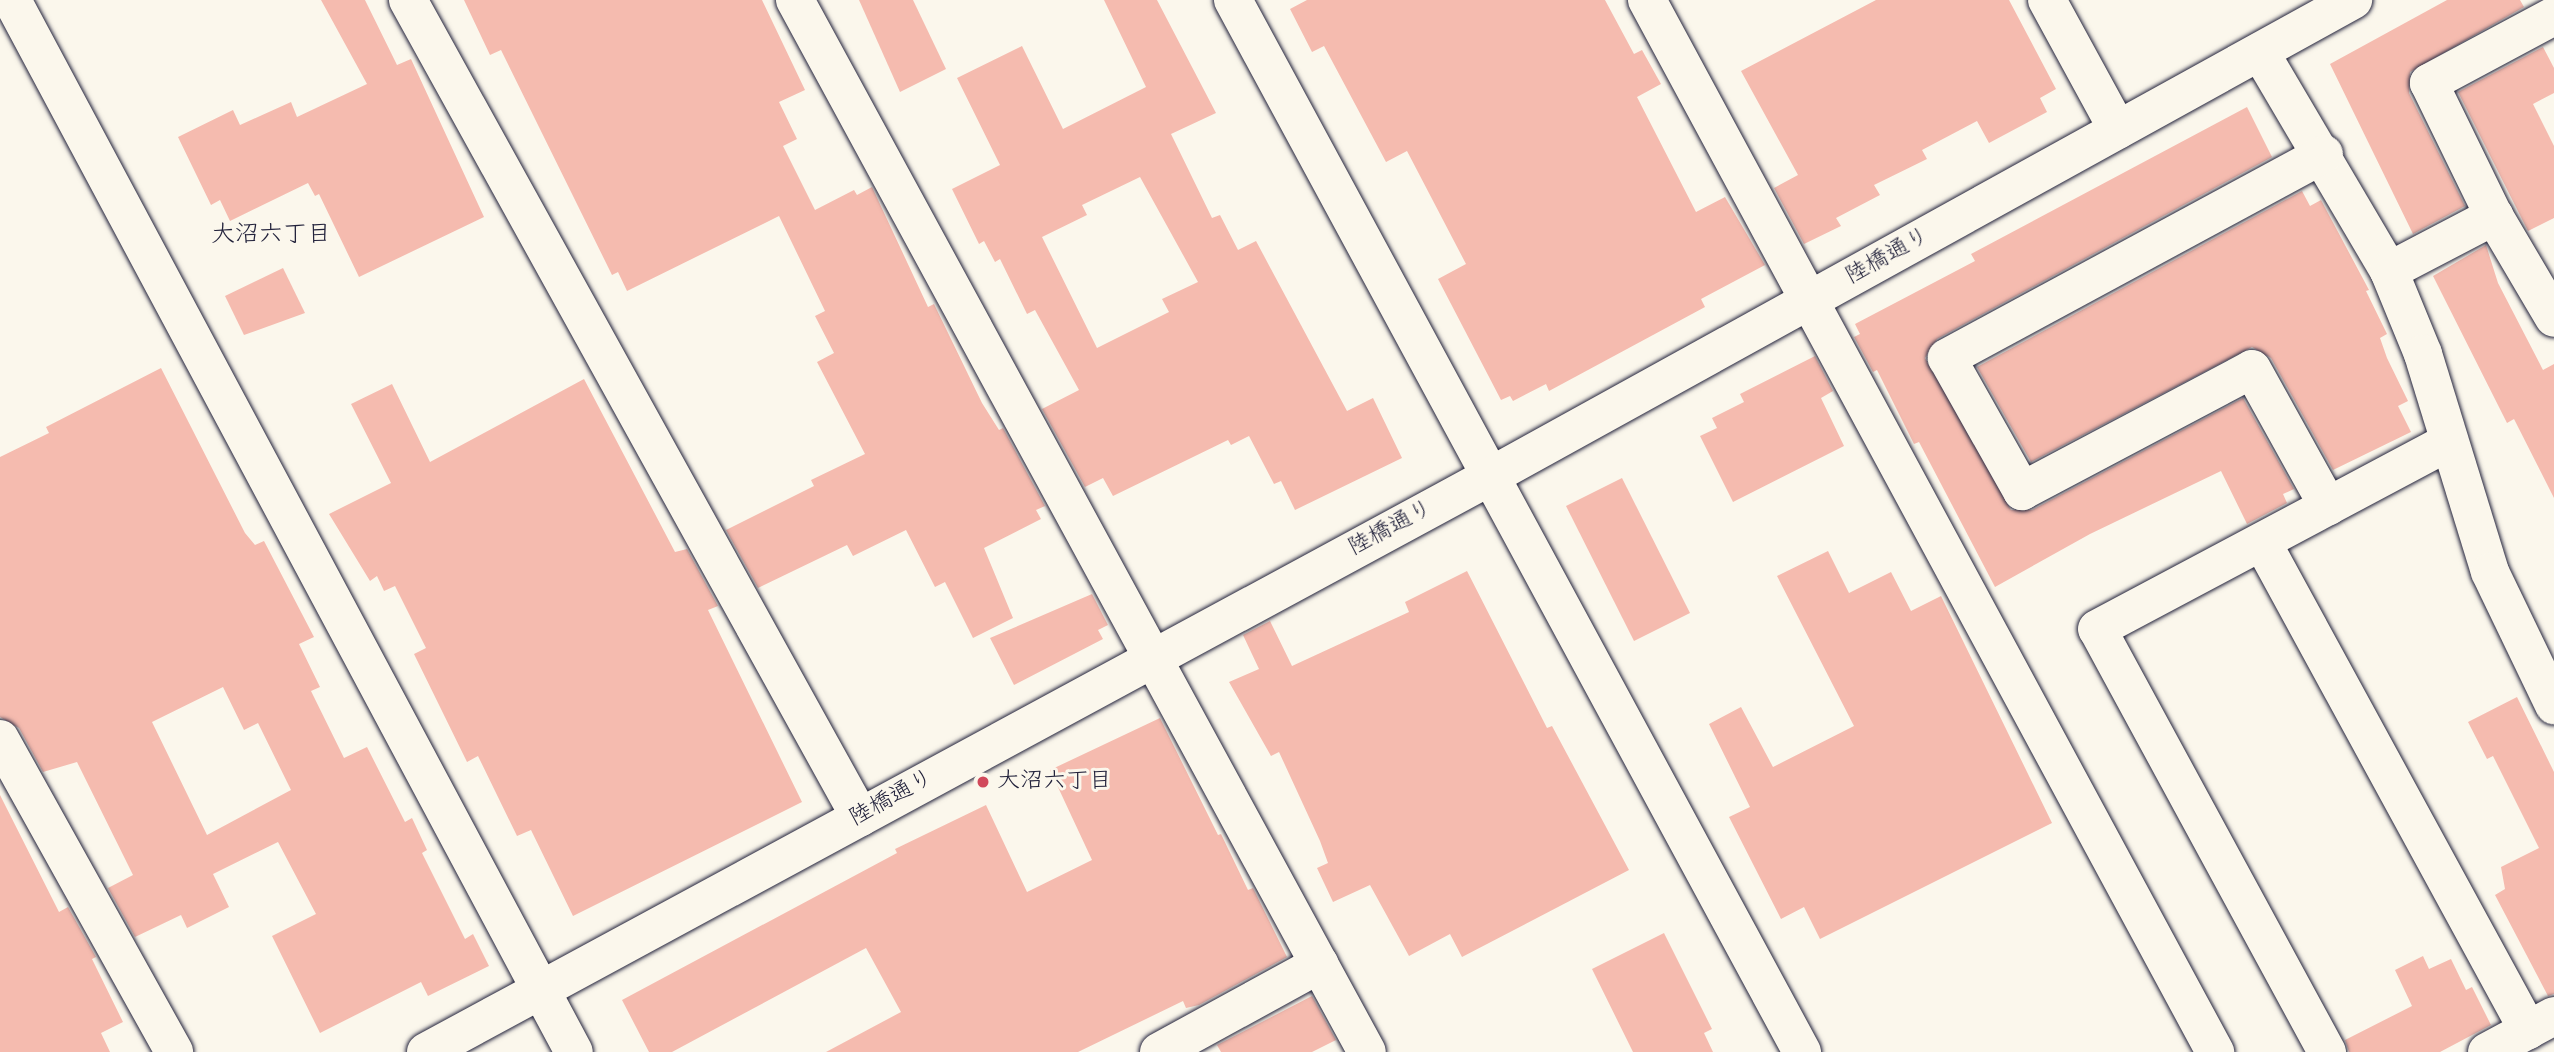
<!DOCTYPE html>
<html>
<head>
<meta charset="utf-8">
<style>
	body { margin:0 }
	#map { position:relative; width:2554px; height:1052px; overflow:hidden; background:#fbf7ec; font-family:"Indie Flower","Klee One",sans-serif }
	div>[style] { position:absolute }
	.building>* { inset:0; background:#f5bbaf }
	.roads { filter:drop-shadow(0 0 2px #22223b) drop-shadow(0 0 2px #22223b) }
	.minor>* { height:38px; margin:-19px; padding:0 19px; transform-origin:19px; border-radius:19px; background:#fbf7ec }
	.dots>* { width:19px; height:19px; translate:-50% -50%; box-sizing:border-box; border:4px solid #fbf7ec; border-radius:50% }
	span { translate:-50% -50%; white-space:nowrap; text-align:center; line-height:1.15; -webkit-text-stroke:6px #fbf7ec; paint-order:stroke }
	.street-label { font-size:23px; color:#22223b }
	.poi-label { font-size:23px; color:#22223b }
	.left { translate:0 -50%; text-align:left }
	.neighbourhood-label { font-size:24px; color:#22223b }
</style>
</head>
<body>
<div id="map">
	<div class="building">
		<i style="clip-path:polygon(321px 0,365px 0,397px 65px,411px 59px,484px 217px,359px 277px,319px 194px,315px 196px,308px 183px,230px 221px,220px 200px,211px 205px,178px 137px,233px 110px,240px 125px,291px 102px,297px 117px,367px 84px)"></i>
		<i style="clip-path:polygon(464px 0,762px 0,805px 90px,779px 102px,797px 139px,783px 146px,815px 210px,854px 190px,857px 195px,872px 187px,928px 307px,934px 304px,982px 403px,999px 430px,1003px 428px,1045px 506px,1036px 510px,1041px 519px,984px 548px,1013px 618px,973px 638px,945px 582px,935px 587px,906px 530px,853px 556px,847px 545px,758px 588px,726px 530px,814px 486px,811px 480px,865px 454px,817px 362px,834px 353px,815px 316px,825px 311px,779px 216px,627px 291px,618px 272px,612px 275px,501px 50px,490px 55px)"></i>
		<i style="clip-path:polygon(859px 0,913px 0,946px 69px,900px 92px)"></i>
		<i style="clip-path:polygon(evenodd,1104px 0,1157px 0,1216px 113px,1171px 134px,1212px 218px,1220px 215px,1238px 250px,1256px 241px,1347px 411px,1373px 398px,1402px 458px,1295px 510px,1281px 481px,1274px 484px,1249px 436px,1231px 445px,1228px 440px,1113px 496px,1103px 478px,1085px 487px,1042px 409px,1079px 390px,1035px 310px,1027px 314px,1000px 259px,995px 262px,984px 241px,979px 244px,952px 189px,1000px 165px,957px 78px,1022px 46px,1063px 129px,1146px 87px,1104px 0,1140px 177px,1198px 282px,1162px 299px,1169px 312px,1097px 348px,1042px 237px,1087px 215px,1082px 205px,1140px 177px)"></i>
		<i style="clip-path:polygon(1307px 0,1605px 0,1634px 54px,1642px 50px,1661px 84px,1637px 97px,1696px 212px,1725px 197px,1765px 265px,1701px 299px,1705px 307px,1549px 391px,1546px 384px,1513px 401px,1510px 396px,1501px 400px,1438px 279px,1466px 264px,1407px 151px,1386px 162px,1324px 46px,1312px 52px,1290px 9px)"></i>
		<i style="clip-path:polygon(1876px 0,2009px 0,2056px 89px,2040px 98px,2047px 112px,1989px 143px,1977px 121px,1922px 150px,1927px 159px,1874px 185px,1880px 195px,1836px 218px,1841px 226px,1804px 244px,1774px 188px,1798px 175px,1741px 71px)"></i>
		<i style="clip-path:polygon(2447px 0,2520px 0,2524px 7px,2410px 72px,2409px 93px,2465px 206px,2413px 234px,2330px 64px)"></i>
		<i style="clip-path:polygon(2543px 47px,2554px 68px,2554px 93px,2533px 104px,2554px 146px,2554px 218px,2528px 231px,2458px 92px)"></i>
		<i style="clip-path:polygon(2247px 107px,2272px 157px,1937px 339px,1925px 358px,2011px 510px,2032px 510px,2243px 398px,2294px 489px,2283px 494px,2287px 503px,2247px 524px,2221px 471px,2090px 534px,1995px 587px,1919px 442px,1914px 444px,1877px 370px,1873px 372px,1854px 337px,1860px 334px,1855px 324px,1975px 261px,1971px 254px)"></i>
		<i style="clip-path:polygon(2302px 191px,2310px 206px,2321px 200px,2369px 290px,2366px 291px,2387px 334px,2380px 338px,2387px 358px,2408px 401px,2398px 406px,2411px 432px,2333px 470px,2271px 358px,2252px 347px,2031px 462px,1977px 367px)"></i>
		<i style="clip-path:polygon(2486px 245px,2498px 283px,2543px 370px,2554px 364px,2554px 498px,2514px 419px,2507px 423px,2433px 276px)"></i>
		<i style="clip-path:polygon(283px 268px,305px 313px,244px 335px,225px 296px)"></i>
		<i style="clip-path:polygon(1815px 356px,1833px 391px,1821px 398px,1844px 446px,1733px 502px,1700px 436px,1717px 428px,1712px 418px,1744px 402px,1740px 394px)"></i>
		<i style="clip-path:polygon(evenodd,161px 368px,245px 533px,255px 545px,264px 541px,314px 637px,299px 644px,320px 687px,311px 691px,344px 758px,367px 747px,405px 822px,412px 818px,427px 850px,422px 853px,465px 939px,473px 934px,489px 966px,428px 996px,421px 982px,320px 1033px,272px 936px,316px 914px,278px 842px,213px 874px,229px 907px,187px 928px,181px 915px,135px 937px,108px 888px,133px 875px,77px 762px,43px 772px,19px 728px,0 717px,0 457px,49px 433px,46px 427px,161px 368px,223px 687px,244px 730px,258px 723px,291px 790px,207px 835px,152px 722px,223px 687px)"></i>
		<i style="clip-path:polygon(584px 379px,675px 552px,687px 549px,718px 606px,708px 610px,802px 802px,573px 916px,531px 830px,517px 836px,478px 756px,467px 762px,414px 654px,426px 648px,395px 586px,384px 591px,377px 576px,370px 581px,329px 514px,391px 483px,351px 404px,392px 384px,430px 462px)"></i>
		<i style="clip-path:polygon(1622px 478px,1690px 613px,1634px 641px,1566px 506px)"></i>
		<i style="clip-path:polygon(1828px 551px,1849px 593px,1891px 572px,1911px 611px,1941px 596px,2052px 823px,1820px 939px,1804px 907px,1781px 919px,1729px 817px,1750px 807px,1709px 724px,1741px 707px,1773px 767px,1854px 726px,1777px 576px)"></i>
		<i style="clip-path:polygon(1467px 571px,1547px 728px,1552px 726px,1629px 870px,1462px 957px,1450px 934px,1409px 956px,1370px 885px,1333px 902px,1317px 868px,1328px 863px,1320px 841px,1279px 752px,1271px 756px,1229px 682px,1259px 669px,1243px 635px,1270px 621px,1292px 666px,1409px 612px,1405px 602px)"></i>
		<i style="clip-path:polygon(1092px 594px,1108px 625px,1098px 630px,1103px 639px,1014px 685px,990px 638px)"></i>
		<i style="clip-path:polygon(2517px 697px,2554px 772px,2554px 994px,2548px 996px,2495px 895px,2505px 889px,2501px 867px,2539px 848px,2493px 756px,2487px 759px,2468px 722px)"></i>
		<i style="clip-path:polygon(1160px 718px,1218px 835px,1221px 834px,1248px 890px,1253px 888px,1287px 957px,1199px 1005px,1186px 1008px,1183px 1001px,1078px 1052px,826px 1052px,901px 1012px,866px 948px,672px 1052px,649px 1052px,622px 1000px,897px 853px,895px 849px,986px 805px,1027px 892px,1092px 860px,1050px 770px)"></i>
		<i style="clip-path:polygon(0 795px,59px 912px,68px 907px,96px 957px,92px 959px,123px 1022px,101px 1033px,110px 1052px,0 1052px)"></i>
		<i style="clip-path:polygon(1664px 933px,1712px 1029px,1704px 1033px,1713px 1052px,1633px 1052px,1592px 969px)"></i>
		<i style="clip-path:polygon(2423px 956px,2429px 969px,2451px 959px,2466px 990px,2472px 987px,2491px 1025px,2440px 1052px,2349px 1052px,2345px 1040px,2412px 1006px,2395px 970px)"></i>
		<i style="clip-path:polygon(1312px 996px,1336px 1040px,1312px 1052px,1221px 1052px,1217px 1045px)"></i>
	</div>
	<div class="roads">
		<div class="minor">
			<i style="left:408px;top:0;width:934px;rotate:61.05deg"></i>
			<i style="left:795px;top:0;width:1197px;rotate:61.47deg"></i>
			<i style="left:1233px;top:0;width:1196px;rotate:61.59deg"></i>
			<i style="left:1647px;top:0;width:1196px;rotate:61.63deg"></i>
			<i style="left:2047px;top:0;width:148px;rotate:61.4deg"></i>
			<i style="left:13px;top:2px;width:1190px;rotate:61.89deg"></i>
			<i style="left:2554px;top:16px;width:142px;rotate:151.8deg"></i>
			<i style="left:2429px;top:83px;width:148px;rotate:64deg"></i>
			<i style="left:2494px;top:216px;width:118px;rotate:59.5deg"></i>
			<i style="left:2260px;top:52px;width:254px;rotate:59.5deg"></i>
			<i style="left:2389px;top:271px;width:90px;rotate:67.7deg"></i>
			<i style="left:2423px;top:354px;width:228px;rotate:72.9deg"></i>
			<i style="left:2490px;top:572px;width:148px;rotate:64.3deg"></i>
			<i style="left:2324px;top:154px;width:429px;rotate:151.6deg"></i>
			<i style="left:1947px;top:358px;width:153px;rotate:60.6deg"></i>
			<i style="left:2022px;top:491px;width:260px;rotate:-27.9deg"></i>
			<i style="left:2252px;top:369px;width:157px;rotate:61deg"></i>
			<i style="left:2389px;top:271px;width:119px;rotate:-27.6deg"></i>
			<i style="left:2262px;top:542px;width:556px;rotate:61.41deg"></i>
			<i style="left:0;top:739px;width:358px;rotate:60.9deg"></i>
			<i style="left:426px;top:1052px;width:1211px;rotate:-28.41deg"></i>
			<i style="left:1491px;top:476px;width:985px;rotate:-28.91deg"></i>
			<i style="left:1159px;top:1052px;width:183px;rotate:-28.7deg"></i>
			<i style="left:2327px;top:1052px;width:481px;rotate:-118.5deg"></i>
			<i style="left:2097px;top:629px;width:396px;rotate:-28deg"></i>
			<i style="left:2487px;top:1052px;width:76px;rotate:-28.2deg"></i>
		</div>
	</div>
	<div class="dots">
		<i style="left:983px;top:782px;background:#d1495b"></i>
	</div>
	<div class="street-label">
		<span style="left:1888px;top:257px;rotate:-29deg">陸橋通り</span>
		<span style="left:1391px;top:529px;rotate:-28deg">陸橋通り</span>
		<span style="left:892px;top:799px;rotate:-29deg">陸橋通り</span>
	</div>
	<div class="poi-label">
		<span class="left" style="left:997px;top:782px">大沼六丁目</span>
	</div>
	<div class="neighbourhood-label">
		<span style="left:271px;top:236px">大沼六丁目</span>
	</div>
</div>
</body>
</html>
